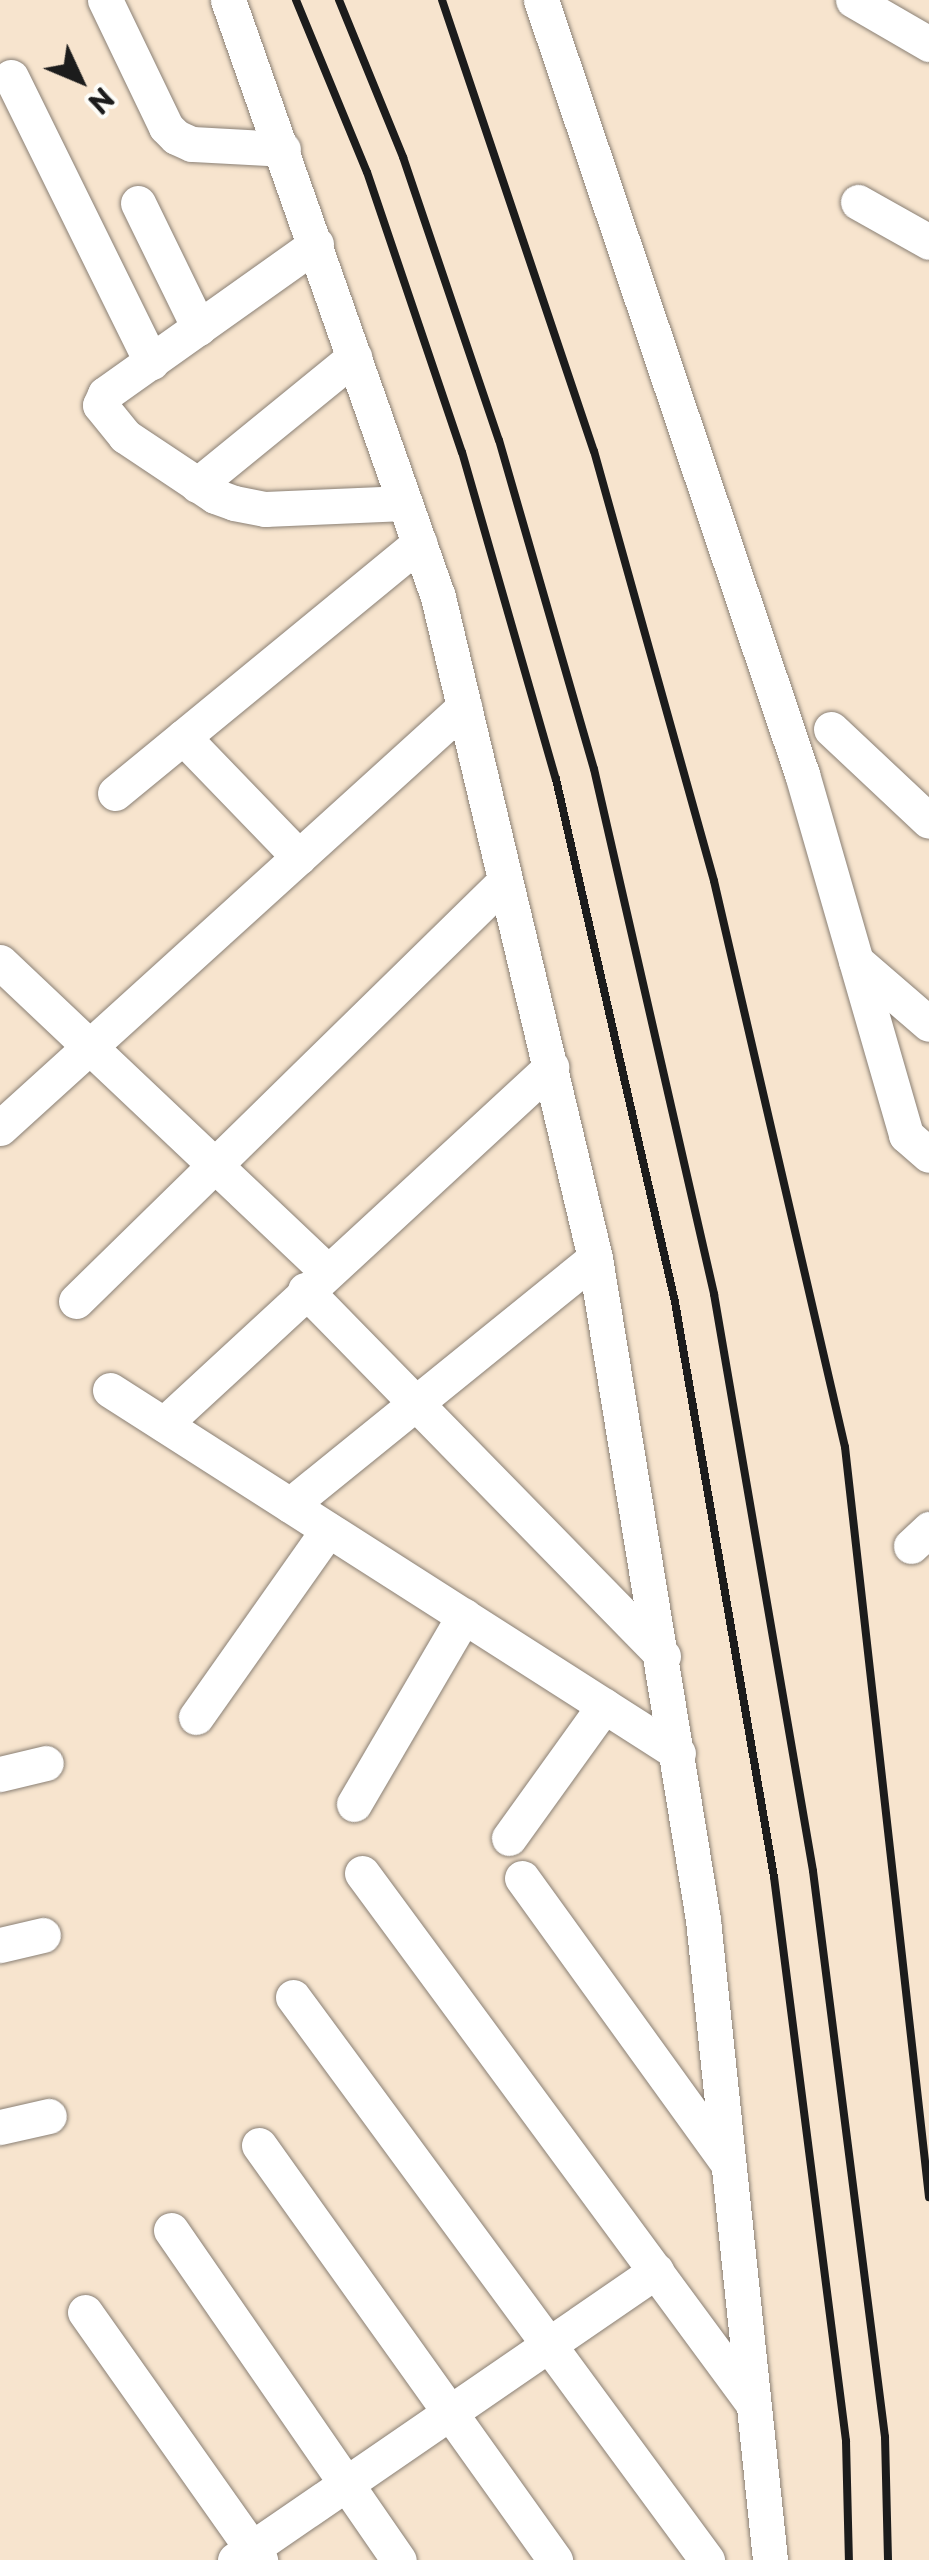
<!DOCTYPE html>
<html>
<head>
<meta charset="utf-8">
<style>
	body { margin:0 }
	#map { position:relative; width:929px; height:2560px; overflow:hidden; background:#f7e4ce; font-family:"Playpen Sans",sans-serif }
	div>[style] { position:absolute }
	.roads { filter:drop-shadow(0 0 2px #8a8075) drop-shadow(0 0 2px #8a8075) }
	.minor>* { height:35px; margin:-17.5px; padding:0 17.5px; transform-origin:17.5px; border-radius:17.5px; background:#fff }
	.rail>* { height:8px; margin:-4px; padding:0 4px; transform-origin:4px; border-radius:4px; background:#1c1c1c }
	span { translate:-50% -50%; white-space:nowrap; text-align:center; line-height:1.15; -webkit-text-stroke:8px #fdfcf7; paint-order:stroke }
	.north { position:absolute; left:30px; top:30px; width:100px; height:100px; -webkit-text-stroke:8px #fdfcf7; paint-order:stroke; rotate:134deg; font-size:28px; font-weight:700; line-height:40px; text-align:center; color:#1c1c1c }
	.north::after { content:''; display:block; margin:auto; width:35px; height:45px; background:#1c1c1c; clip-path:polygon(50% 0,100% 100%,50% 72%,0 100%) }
</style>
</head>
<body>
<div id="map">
	<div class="roads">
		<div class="minor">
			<i style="left:105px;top:0;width:141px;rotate:64.3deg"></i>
			<i style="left:166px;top:127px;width:14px;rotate:45deg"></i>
			<i style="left:176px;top:137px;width:17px;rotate:24deg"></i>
			<i style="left:192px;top:144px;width:91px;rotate:3.1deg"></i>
			<i style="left:228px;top:0;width:633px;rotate:70.62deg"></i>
			<i style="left:438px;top:597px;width:679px;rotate:76.64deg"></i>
			<i style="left:595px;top:1258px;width:671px;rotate:80.73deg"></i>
			<i style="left:703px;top:1920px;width:643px;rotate:84.02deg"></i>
			<i style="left:541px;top:0;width:817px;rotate:71.37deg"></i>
			<i style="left:802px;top:774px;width:376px;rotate:73.9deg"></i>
			<i style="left:906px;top:1135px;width:30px;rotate:41deg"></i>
			<i style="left:853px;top:0;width:88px;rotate:30.1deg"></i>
			<i style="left:11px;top:77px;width:318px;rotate:63.8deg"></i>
			<i style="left:858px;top:202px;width:81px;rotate:29.4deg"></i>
			<i style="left:138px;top:203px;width:139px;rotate:64deg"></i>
			<i style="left:316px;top:244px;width:259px;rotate:144.6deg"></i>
			<i style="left:105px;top:394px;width:12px;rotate:114deg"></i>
			<i style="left:100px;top:405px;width:40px;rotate:51deg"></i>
			<i style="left:125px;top:436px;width:108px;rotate:33.7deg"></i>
			<i style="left:215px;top:496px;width:20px;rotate:20deg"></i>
			<i style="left:234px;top:503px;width:32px;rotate:11deg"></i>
			<i style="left:265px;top:509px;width:140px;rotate:-2.5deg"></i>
			<i style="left:197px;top:485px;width:203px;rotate:-39.2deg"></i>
			<i style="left:831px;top:729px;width:134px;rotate:43.2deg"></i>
			<i style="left:183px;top:737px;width:167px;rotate:46deg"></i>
			<i style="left:115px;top:793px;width:394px;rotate:-39.4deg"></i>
			<i style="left:856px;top:961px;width:96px;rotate:40.8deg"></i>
			<i style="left:0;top:962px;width:450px;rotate:43.4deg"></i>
			<i style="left:0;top:1128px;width:627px;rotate:-42.22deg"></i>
			<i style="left:305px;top:1290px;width:512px;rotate:45.63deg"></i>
			<i style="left:76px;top:1301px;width:599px;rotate:-44.39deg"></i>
			<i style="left:110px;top:1390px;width:674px;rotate:32.58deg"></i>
			<i style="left:164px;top:1424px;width:527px;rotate:-42.69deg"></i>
			<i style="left:290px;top:1505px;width:392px;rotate:-39deg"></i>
			<i style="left:911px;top:1546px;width:25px;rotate:-43deg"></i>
			<i style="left:196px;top:1717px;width:229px;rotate:-54.8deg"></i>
			<i style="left:0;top:1774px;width:47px;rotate:-13.4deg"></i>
			<i style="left:354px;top:1804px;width:218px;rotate:-59.7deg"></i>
			<i style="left:509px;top:1838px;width:163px;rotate:-54.3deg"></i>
			<i style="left:362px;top:1873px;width:656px;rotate:53.62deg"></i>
			<i style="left:522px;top:1878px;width:349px;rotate:54.2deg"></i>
			<i style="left:0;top:1945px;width:44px;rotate:-13.1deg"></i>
			<i style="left:293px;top:1997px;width:699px;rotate:53.67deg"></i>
			<i style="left:0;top:2127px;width:50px;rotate:-12.7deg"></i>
			<i style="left:259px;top:2145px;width:510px;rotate:54.5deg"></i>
			<i style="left:171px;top:2230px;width:401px;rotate:55.4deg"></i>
			<i style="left:85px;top:2312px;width:304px;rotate:54.8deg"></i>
			<i style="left:235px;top:2560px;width:511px;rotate:-34.47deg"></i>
		</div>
	</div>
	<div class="rail">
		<i style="left:296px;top:0;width:186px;rotate:67.6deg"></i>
		<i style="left:367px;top:172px;width:296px;rotate:71.3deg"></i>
		<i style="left:462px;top:452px;width:340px;rotate:74deg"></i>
		<i style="left:556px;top:779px;width:536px;rotate:77.18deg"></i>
		<i style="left:675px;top:1302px;width:583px;rotate:80.23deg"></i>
		<i style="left:774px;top:1877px;width:569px;rotate:82.72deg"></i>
		<i style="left:846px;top:2441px;width:119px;rotate:88.6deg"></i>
		<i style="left:339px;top:0;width:170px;rotate:67.8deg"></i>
		<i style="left:403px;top:157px;width:299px;rotate:71.3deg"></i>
		<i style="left:499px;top:440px;width:342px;rotate:73.9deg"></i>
		<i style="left:594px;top:769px;width:539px;rotate:77.12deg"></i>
		<i style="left:714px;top:1294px;width:585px;rotate:80.26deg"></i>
		<i style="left:813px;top:1871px;width:571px;rotate:82.75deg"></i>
		<i style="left:885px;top:2437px;width:123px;rotate:88.6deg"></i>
		<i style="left:442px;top:0;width:476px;rotate:71.4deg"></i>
		<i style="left:594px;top:451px;width:446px;rotate:74.4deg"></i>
		<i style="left:714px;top:881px;width:581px;rotate:76.97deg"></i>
		<i style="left:845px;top:1447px;width:755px;rotate:83.61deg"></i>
	</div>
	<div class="north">N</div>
</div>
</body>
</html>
